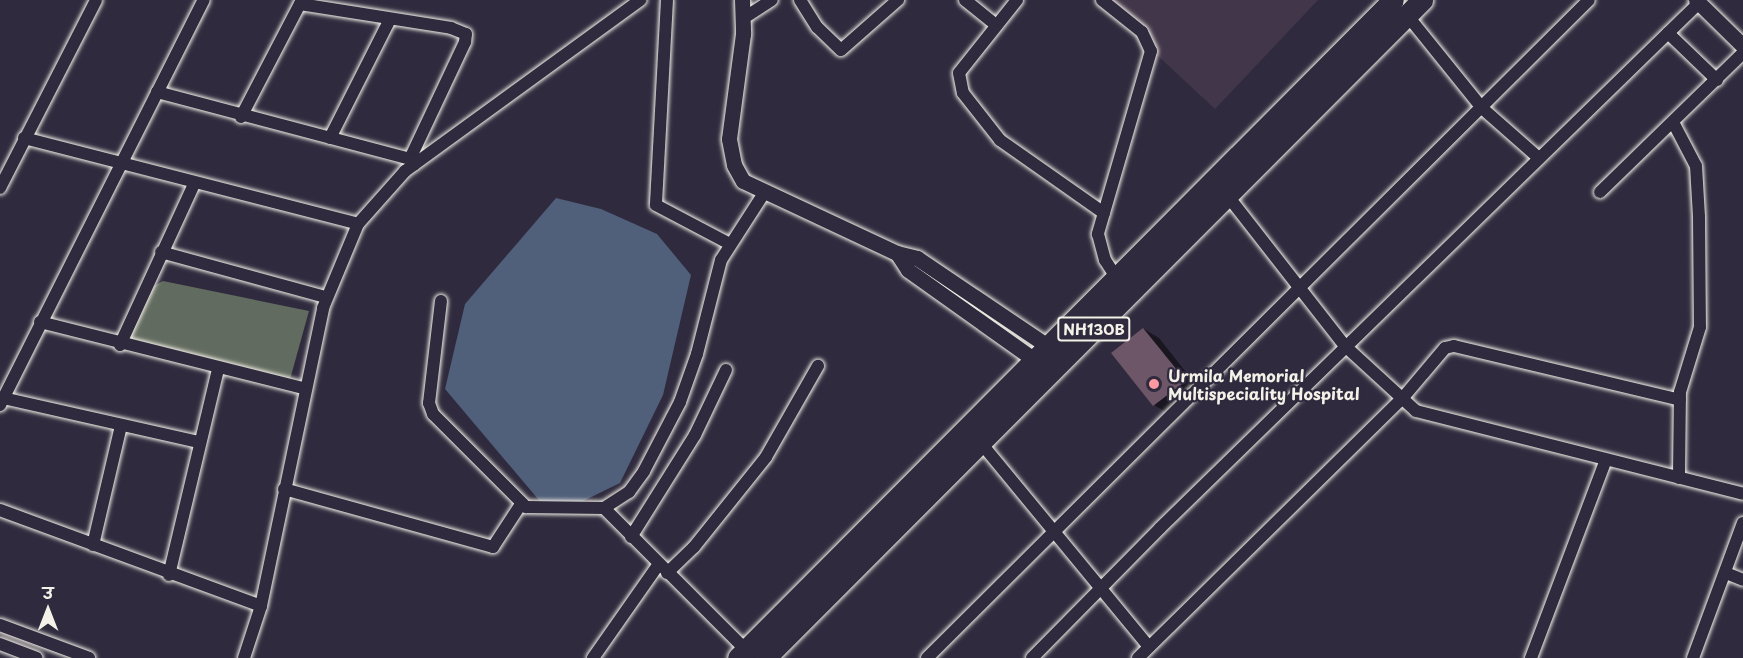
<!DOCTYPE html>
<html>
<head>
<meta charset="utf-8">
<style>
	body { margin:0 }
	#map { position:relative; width:1743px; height:658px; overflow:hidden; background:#2f2a3d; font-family:"Playpen Sans","Playpen Sans Deva",sans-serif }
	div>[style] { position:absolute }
	.built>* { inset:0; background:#42374a }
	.green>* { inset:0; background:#626b5f }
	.water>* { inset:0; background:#505f7a }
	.shadow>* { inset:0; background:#0007 }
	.building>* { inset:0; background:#6e5669 }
	.roads { filter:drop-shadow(0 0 2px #f4f1e8) drop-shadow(0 0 2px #f4f1e8) }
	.minor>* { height:12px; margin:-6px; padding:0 6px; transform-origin:6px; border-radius:6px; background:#2f2a3d }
	.tertiary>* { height:15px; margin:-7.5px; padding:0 7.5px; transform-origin:7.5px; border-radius:7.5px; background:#2f2a3d }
	.trunk>* { height:21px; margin:-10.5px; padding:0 10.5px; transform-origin:10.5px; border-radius:10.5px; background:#2f2a3d }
	.dots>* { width:16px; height:16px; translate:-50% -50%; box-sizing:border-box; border:3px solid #2f2a3d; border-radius:50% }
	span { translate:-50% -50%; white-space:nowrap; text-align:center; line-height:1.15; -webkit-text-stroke:4.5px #2f2a3d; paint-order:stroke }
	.shield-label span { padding:2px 4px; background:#2f2a3d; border:2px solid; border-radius:4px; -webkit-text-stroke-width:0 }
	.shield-label { font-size:15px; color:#f4f1e8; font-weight:700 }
	.poi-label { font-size:16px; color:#f4f1e8; font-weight:700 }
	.left { translate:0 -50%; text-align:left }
	.north { position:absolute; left:18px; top:580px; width:60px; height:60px; -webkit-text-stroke:4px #2f2a3d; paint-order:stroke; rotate:0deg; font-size:16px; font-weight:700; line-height:24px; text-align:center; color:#f4f1e8 }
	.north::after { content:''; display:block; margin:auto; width:21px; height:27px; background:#f4f1e8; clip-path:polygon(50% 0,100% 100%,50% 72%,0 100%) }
</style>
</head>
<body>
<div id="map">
	<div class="built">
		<i style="clip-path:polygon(1098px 0,1318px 0,1215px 109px)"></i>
	</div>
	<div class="green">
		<i style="clip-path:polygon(163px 281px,309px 311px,289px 383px,128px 344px,150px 288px)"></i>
	</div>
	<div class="water">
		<i style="clip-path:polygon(556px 198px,601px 209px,657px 234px,691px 275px,663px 395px,620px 483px,571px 507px,543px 505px,445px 389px,465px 304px)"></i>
	</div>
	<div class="shadow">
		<i style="clip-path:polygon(1144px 329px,1159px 338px,1200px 390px,1169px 414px,1154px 405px)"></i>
	</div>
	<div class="building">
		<i style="clip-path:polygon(1143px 328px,1186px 381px,1153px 406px,1111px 353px)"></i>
	</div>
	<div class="roads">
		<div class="minor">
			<i style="left:667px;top:0;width:205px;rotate:93.1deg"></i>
			<i style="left:656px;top:205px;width:84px;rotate:27.8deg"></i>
			<i style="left:800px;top:0;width:32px;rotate:58deg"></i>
			<i style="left:817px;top:27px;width:33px;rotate:44deg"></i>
			<i style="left:841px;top:50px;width:76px;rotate:-41.3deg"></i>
			<i style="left:965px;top:0;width:40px;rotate:39deg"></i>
			<i style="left:1017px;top:0;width:93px;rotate:128.5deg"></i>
			<i style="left:959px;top:73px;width:20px;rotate:79deg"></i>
			<i style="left:963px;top:93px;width:60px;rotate:51.8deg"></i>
			<i style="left:1000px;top:140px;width:127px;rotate:35.1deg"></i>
			<i style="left:1102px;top:0;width:51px;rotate:38.7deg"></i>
			<i style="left:1142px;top:32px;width:21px;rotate:65deg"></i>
			<i style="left:1151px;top:51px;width:191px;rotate:106.2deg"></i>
			<i style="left:1098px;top:234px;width:27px;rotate:75deg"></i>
			<i style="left:1105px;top:260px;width:24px;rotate:57deg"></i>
			<i style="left:300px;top:4px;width:153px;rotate:9deg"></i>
			<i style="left:451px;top:28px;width:16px;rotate:22deg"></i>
			<i style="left:466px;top:34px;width:8px;rotate:97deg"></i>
			<i style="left:465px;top:42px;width:129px;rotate:115.2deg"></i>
			<i style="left:1407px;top:15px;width:119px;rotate:51.1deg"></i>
			<i style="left:1482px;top:108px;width:76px;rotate:41.3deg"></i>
			<i style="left:744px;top:18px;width:33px;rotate:-33deg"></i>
			<i style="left:1668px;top:33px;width:68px;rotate:43.8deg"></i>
			<i style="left:157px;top:92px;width:262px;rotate:14.8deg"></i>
			<i style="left:410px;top:159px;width:7px;rotate:56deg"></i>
			<i style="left:241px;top:117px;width:132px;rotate:-62.5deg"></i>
			<i style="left:1674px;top:124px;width:47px;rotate:62.4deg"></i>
			<i style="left:1696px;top:166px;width:51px;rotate:86.6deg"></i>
			<i style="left:1699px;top:217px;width:110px;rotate:89.5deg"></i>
			<i style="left:1700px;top:327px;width:68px;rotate:107.1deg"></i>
			<i style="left:1680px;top:392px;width:86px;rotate:90.7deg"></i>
			<i style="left:24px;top:138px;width:345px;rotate:14.4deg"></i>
			<i style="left:330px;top:138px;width:133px;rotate:-63.2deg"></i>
			<i style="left:0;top:188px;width:211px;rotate:-62.9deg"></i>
			<i style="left:1600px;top:192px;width:199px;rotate:-44.2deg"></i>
			<i style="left:1227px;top:195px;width:192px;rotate:52deg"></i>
			<i style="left:1345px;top:346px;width:96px;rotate:42.5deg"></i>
			<i style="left:1416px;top:411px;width:337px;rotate:14.2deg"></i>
			<i style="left:161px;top:252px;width:171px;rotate:15.3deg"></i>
			<i style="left:441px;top:301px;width:103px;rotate:96.7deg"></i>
			<i style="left:429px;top:403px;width:12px;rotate:70deg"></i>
			<i style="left:433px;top:414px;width:132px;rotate:45deg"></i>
			<i style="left:526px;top:507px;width:78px;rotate:0.7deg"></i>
			<i style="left:604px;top:508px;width:30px;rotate:-33deg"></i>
			<i style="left:629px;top:492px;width:26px;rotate:-54deg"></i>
			<i style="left:644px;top:471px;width:78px;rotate:-62.4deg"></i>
			<i style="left:680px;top:402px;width:51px;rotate:-70.5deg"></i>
			<i style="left:697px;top:354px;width:97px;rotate:-75.7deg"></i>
			<i style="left:721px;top:260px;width:80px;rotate:-57.3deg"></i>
			<i style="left:40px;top:322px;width:271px;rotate:14.1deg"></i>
			<i style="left:120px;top:345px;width:177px;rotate:-65.3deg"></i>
			<i style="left:3px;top:398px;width:201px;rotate:12.7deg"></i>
			<i style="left:0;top:405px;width:453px;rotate:-63.3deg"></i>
			<i style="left:981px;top:443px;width:264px;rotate:50.5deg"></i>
			<i style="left:284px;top:489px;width:217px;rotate:15.5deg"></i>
			<i style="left:493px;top:547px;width:51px;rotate:-56.9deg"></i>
			<i style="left:604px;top:508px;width:212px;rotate:45deg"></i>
			<i style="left:0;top:510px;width:278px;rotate:20.2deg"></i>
			<i style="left:631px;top:537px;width:120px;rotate:-57.9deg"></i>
			<i style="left:695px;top:435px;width:72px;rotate:-64.5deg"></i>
			<i style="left:93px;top:545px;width:122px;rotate:-76.8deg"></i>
			<i style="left:667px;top:573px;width:37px;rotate:-44deg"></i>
			<i style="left:694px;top:547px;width:115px;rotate:-51.3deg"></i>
			<i style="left:766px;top:457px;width:105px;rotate:-60.3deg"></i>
			<i style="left:1726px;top:573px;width:18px;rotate:22deg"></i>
			<i style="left:169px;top:575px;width:212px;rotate:-76.6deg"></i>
			<i style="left:0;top:625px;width:95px;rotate:20.3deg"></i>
			<i style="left:0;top:644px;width:39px;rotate:21deg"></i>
			<i style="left:244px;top:658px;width:55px;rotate:-71.9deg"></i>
			<i style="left:261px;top:606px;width:304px;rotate:-78.2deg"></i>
			<i style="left:323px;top:308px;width:91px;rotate:-67.4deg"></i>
			<i style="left:358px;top:224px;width:71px;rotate:-48.4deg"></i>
			<i style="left:405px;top:171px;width:291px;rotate:-36deg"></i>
			<i style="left:593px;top:658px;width:113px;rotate:-55deg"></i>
			<i style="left:927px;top:658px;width:933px;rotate:-44.83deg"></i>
			<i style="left:1032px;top:658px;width:182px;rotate:-45.4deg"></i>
			<i style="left:1160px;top:528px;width:752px;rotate:-44.25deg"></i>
			<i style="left:1138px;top:658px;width:368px;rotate:-44.5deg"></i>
			<i style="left:1401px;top:400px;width:68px;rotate:-49.8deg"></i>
			<i style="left:1445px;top:348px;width:9px;rotate:-13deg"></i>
			<i style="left:1454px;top:346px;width:232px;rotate:13.4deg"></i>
			<i style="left:1531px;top:658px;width:212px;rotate:-69.3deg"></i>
			<i style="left:1693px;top:658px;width:144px;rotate:-69.7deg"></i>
		</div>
		<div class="tertiary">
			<i style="left:742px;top:0;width:34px;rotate:88deg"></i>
			<i style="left:743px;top:34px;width:106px;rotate:97.6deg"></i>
			<i style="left:729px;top:139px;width:26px;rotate:79deg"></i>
			<i style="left:734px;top:165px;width:18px;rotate:61deg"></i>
			<i style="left:743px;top:181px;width:170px;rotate:25.1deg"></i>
			<i style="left:897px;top:253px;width:21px;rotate:14deg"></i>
			<i style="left:917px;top:258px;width:166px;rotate:34deg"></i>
			<i style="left:1696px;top:0;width:66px;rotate:44.4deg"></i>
			<i style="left:897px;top:253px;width:20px;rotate:57deg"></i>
			<i style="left:908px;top:270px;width:166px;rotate:35.4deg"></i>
		</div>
		<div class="trunk">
			<i style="left:738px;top:658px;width:928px;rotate:-45.13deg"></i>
			<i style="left:765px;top:658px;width:930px;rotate:-45.04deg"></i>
		</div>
	</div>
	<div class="dots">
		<i style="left:1154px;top:384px;background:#ff9aa2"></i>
	</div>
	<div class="shield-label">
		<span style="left:1094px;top:329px">NH130B</span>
	</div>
	<div class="poi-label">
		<span class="left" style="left:1168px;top:384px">Urmila Memorial<br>Multispeciality Hospital</span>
	</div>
	<div class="north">उ</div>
</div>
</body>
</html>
